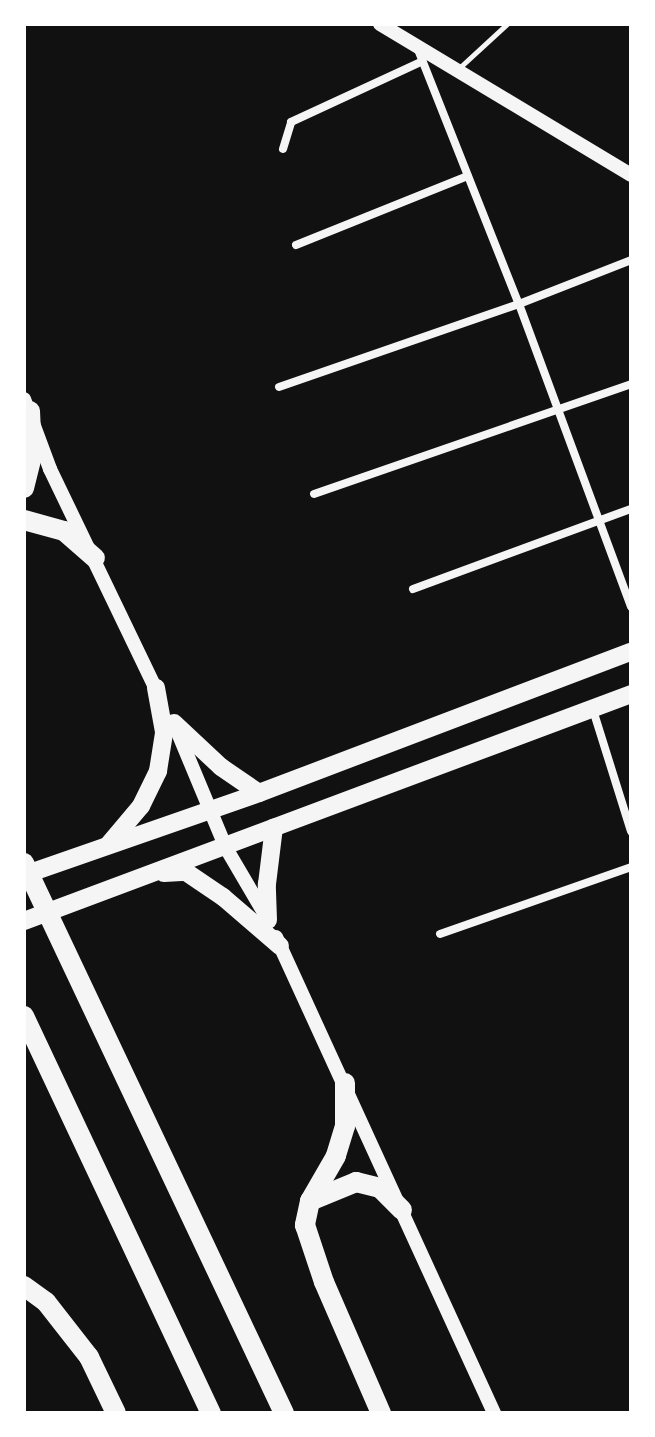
<!DOCTYPE html>
<html>
<head>
<meta charset="utf-8">
<style>
	body { margin:0 }
	#map { position:relative; width:655px; height:1437px; overflow:hidden; background:#111; font-family:"DejaVu Sans",sans-serif }
	div>[style] { position:absolute }
	.service>* { height:5px; margin:-2.5px; padding:0 2.5px; transform-origin:2.5px; border-radius:2.5px; background:#f5f5f5 }
	.minor>* { height:8px; margin:-4px; padding:0 4px; transform-origin:4px; border-radius:4px; background:#f5f5f5 }
	.tertiary>* { height:14px; margin:-7px; padding:0 7px; transform-origin:7px; border-radius:7px; background:#f5f5f5 }
	.secondary>* { height:14px; margin:-7px; padding:0 7px; transform-origin:7px; border-radius:7px; background:#f5f5f5 }
	.trunk>* { height:18px; margin:-9px; padding:0 9px; transform-origin:9px; border-radius:9px; background:#f5f5f5 }
	.motorway>* { height:20px; margin:-10px; padding:0 10px; transform-origin:10px; border-radius:10px; background:#f5f5f5 }
	span { translate:-50% -50%; white-space:nowrap; text-align:center; line-height:1.15; -webkit-text-stroke:6px #fff; paint-order:stroke }
	.frame { position:absolute; inset:0; border:26px solid #fff; pointer-events:none }
</style>
</head>
<body>
<div id="map">
	<div class="service">
		<i style="left:458px;top:69px;width:67px;rotate:-42.6deg"></i>
	</div>
	<div class="minor">
		<i style="left:417px;top:47px;width:277px;rotate:68.4deg"></i>
		<i style="left:519px;top:304px;width:323px;rotate:69.7deg"></i>
		<i style="left:283px;top:149px;width:28px;rotate:-73deg"></i>
		<i style="left:291px;top:122px;width:145px;rotate:-24.8deg"></i>
		<i style="left:296px;top:245px;width:185px;rotate:-21.9deg"></i>
		<i style="left:279px;top:387px;width:254px;rotate:-19.1deg"></i>
		<i style="left:519px;top:304px;width:120px;rotate:-21.4deg"></i>
		<i style="left:314px;top:494px;width:336px;rotate:-19.1deg"></i>
		<i style="left:413px;top:589px;width:232px;rotate:-20.2deg"></i>
		<i style="left:593px;top:710px;width:127px;rotate:72.6deg"></i>
		<i style="left:440px;top:934px;width:202px;rotate:-19.3deg"></i>
	</div>
	<div class="tertiary">
		<i style="left:380px;top:24px;width:293px;rotate:31deg"></i>
	</div>
	<div class="secondary">
		<i style="left:24px;top:399px;width:75px;rotate:69.6deg"></i>
		<i style="left:50px;top:469px;width:251px;rotate:64.3deg"></i>
		<i style="left:176px;top:728px;width:130px;rotate:67.4deg"></i>
		<i style="left:226px;top:848px;width:81px;rotate:59.6deg"></i>
		<i style="left:276px;top:937px;width:524px;rotate:65.39deg"></i>
	</div>
	<div class="trunk">
		<i style="left:174px;top:723px;width:64px;rotate:43.1deg"></i>
		<i style="left:221px;top:767px;width:46px;rotate:34.4deg"></i>
		<i style="left:109px;top:844px;width:50px;rotate:-49.9deg"></i>
		<i style="left:141px;top:806px;width:39px;rotate:-64deg"></i>
		<i style="left:158px;top:771px;width:39px;rotate:-81deg"></i>
		<i style="left:164px;top:732px;width:45px;rotate:-100.3deg"></i>
		<i style="left:164px;top:873px;width:22px;rotate:-3deg"></i>
		<i style="left:186px;top:872px;width:45px;rotate:34deg"></i>
		<i style="left:223px;top:897px;width:75px;rotate:40.7deg"></i>
		<i style="left:24px;top:875px;width:249px;rotate:-19.2deg"></i>
		<i style="left:259px;top:793px;width:398px;rotate:-20.8deg"></i>
		<i style="left:268px;top:920px;width:36px;rotate:-92deg"></i>
		<i style="left:267px;top:884px;width:57px;rotate:-83deg"></i>
		<i style="left:24px;top:921px;width:648px;rotate:-20.5deg"></i>
	</div>
	<div class="motorway">
		<i style="left:24px;top:488px;width:34px;rotate:-76deg"></i>
		<i style="left:32px;top:455px;width:44px;rotate:-92.6deg"></i>
		<i style="left:24px;top:520px;width:41px;rotate:15.4deg"></i>
		<i style="left:64px;top:531px;width:41px;rotate:41.1deg"></i>
		<i style="left:24px;top:863px;width:608px;rotate:64.7deg"></i>
		<i style="left:24px;top:1016px;width:439px;rotate:64.8deg"></i>
		<i style="left:345px;top:1083px;width:43px;rotate:90deg"></i>
		<i style="left:345px;top:1126px;width:31px;rotate:107deg"></i>
		<i style="left:336px;top:1156px;width:52px;rotate:120deg"></i>
		<i style="left:310px;top:1201px;width:25px;rotate:102deg"></i>
		<i style="left:305px;top:1225px;width:60px;rotate:71.6deg"></i>
		<i style="left:324px;top:1282px;width:143px;rotate:66.5deg"></i>
		<i style="left:310px;top:1201px;width:50px;rotate:-22.4deg"></i>
		<i style="left:356px;top:1182px;width:25px;rotate:14deg"></i>
		<i style="left:380px;top:1188px;width:31px;rotate:45deg"></i>
		<i style="left:24px;top:1286px;width:27px;rotate:36deg"></i>
		<i style="left:46px;top:1302px;width:70px;rotate:52deg"></i>
		<i style="left:89px;top:1357px;width:62px;rotate:64.3deg"></i>
	</div>
	<div class="frame"></div>
</div>
</body>
</html>
